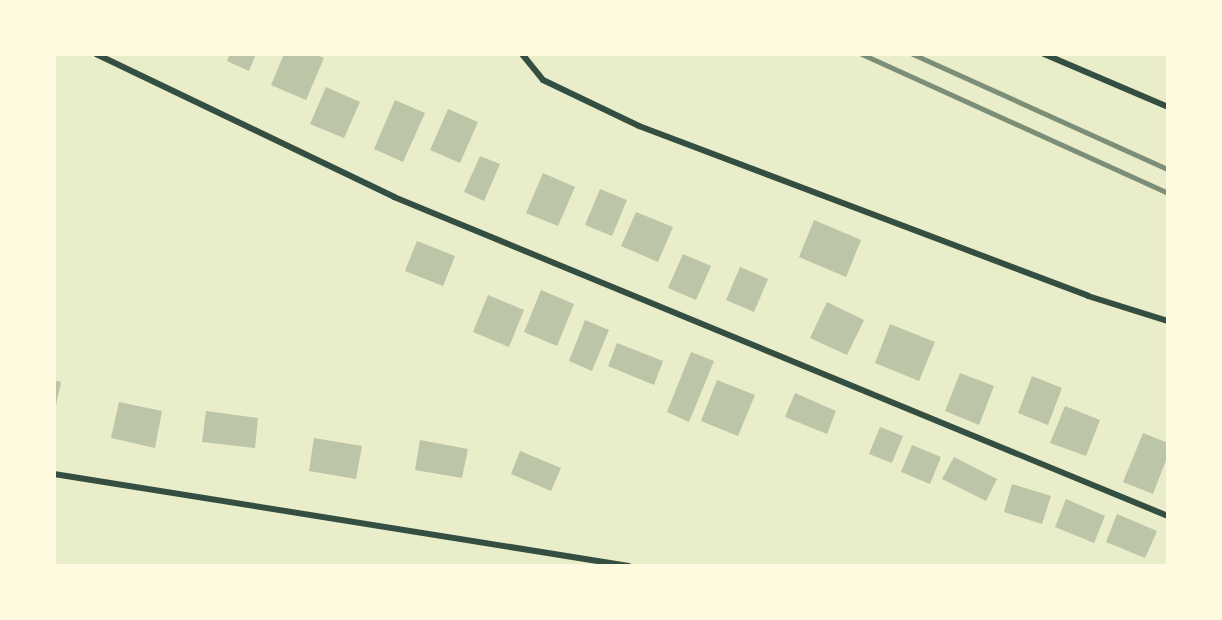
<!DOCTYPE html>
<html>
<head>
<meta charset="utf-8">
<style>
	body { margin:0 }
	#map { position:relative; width:1222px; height:620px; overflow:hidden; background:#e9edc9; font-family:"Fira Sans",sans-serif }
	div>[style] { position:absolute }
	.building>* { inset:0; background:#bcc5a7 }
	.minor>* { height:6px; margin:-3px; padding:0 3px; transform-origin:3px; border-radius:3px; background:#344e41 }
	.rail>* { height:4.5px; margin:-2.25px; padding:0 2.25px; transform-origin:2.25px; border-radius:2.25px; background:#7c8e77 }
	span { translate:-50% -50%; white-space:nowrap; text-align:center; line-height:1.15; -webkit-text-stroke:5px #fefae0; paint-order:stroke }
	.frame { position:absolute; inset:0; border:56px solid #fefae0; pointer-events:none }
</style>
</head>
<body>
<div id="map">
	<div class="building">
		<i style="clip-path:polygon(230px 54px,256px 54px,249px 71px,227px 61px)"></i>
		<i style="clip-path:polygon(284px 54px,315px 54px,324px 58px,306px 100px,271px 85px)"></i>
		<i style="clip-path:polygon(326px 87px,360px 102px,344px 138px,310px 124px)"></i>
		<i style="clip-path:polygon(395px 100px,425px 113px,403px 162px,374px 149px)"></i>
		<i style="clip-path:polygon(448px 109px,478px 122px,460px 163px,430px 150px)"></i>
		<i style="clip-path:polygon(480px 156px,500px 164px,484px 201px,464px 192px)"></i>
		<i style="clip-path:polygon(543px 173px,575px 187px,558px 226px,526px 213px)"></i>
		<i style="clip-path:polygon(600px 189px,627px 200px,612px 236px,585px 225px)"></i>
		<i style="clip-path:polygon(636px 212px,673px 227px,658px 262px,621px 246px)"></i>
		<i style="clip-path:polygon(814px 220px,861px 240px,846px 277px,799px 257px)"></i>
		<i style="clip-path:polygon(417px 241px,455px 256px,443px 286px,405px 271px)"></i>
		<i style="clip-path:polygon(683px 254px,711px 266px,696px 300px,668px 288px)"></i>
		<i style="clip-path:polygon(740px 267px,768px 279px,754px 312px,726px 300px)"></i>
		<i style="clip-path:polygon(541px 290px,574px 304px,557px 346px,524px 332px)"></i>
		<i style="clip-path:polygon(488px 295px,524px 310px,509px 347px,473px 332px)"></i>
		<i style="clip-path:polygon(827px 302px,864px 320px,847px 355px,810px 338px)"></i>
		<i style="clip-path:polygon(585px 320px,609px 330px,592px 371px,569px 361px)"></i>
		<i style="clip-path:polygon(890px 324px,935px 342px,919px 381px,875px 363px)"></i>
		<i style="clip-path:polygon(617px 343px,663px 361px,654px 385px,608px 366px)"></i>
		<i style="clip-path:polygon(691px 352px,714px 361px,689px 422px,667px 412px)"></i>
		<i style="clip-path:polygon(960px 373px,994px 386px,979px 425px,945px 411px)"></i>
		<i style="clip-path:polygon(1032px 376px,1062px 388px,1048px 425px,1018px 413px)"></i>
		<i style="clip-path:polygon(54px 380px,61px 382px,55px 410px,54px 410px)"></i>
		<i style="clip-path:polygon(717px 380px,755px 395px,738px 436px,701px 421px)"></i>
		<i style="clip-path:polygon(795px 393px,836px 411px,827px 434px,785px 417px)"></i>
		<i style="clip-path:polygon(119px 402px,162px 411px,155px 448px,111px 438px)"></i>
		<i style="clip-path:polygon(1065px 406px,1100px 420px,1086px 456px,1050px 443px)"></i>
		<i style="clip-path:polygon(206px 411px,258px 418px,255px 448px,202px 442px)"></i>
		<i style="clip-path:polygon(880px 427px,903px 436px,892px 463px,869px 454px)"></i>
		<i style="clip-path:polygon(1143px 433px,1168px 443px,1168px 455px,1153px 494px,1123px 482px)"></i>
		<i style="clip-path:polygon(314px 438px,362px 446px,356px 479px,309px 471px)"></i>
		<i style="clip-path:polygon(420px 440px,468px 449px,462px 478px,415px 470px)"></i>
		<i style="clip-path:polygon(912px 445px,941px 457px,930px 484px,901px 472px)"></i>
		<i style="clip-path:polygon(520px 451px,561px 468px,551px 491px,511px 474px)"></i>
		<i style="clip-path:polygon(954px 457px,997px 479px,986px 501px,942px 479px)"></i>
		<i style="clip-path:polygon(1012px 484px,1051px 496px,1042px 524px,1004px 512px)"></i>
		<i style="clip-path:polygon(1066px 499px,1105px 516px,1094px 543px,1055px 527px)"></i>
		<i style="clip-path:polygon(1117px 514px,1157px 531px,1145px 558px,1106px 542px)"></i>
	</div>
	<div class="minor">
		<i style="left:96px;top:54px;width:331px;rotate:25.6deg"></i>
		<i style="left:394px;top:197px;width:837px;rotate:22.4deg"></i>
		<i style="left:522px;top:54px;width:33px;rotate:51deg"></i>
		<i style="left:543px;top:80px;width:106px;rotate:25.6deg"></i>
		<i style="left:639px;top:126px;width:480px;rotate:20.7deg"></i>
		<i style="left:1088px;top:296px;width:84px;rotate:17.4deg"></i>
		<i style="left:1044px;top:54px;width:135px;rotate:23.1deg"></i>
		<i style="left:54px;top:474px;width:582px;rotate:9.09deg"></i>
	</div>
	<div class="rail">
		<i style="left:862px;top:54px;width:336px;rotate:24.4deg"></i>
		<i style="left:913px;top:54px;width:280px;rotate:24.3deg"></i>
	</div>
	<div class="frame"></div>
</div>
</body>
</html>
